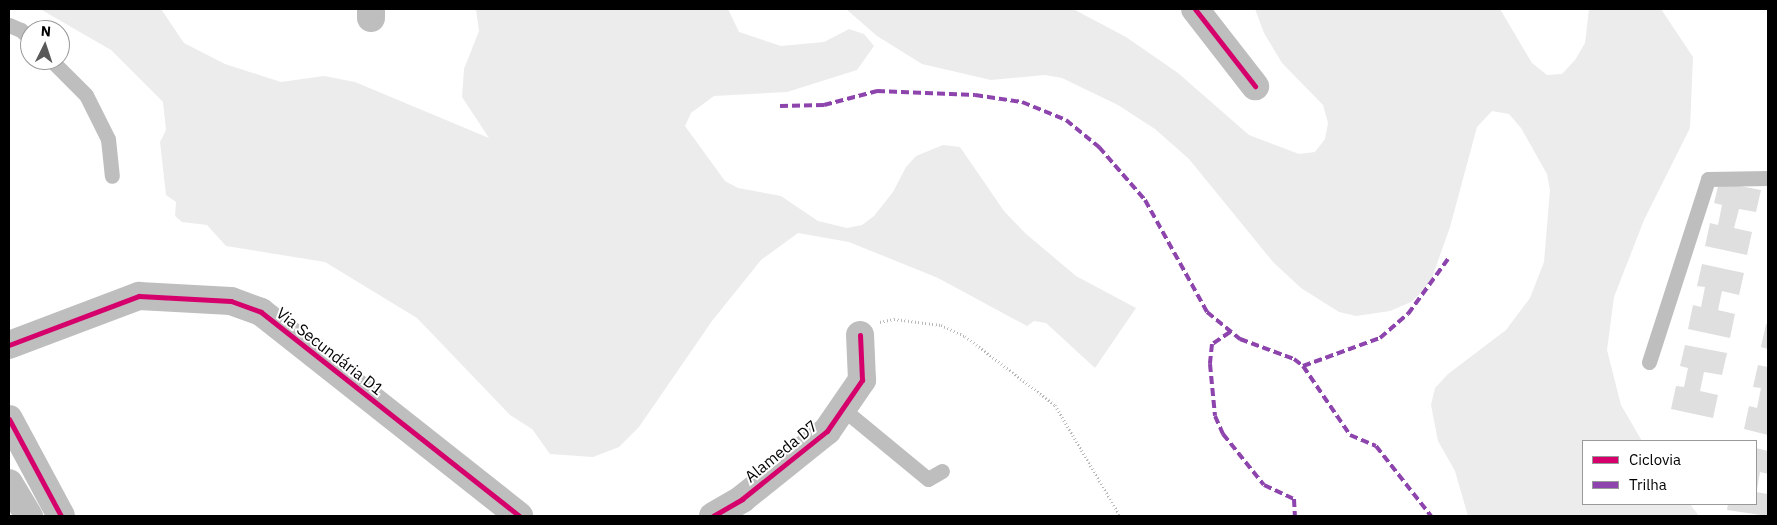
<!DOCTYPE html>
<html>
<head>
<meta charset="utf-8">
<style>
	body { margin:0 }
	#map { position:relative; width:1777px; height:525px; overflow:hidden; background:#fff; font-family:"IBM Plex Sans",sans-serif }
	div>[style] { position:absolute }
	.green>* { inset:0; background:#ececec }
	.building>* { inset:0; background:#dfdfdf }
	.path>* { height:3px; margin-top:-1.5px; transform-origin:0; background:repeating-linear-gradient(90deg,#b9b9b9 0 1px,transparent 0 3.5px) }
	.service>* { height:15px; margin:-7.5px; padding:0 7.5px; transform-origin:7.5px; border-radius:7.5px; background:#bebebe }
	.minor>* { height:28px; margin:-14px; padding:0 14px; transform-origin:14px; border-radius:14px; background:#bebebe }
	.tertiary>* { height:28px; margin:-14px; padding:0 14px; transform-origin:14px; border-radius:14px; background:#bebebe }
	.quiet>* { height:4px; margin-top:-2px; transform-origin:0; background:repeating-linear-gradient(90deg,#8e44ad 0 8px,transparent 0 12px) }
	.cycleway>* { height:5px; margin:-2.5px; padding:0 2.5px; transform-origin:2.5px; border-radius:2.5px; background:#d6006c }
	span { translate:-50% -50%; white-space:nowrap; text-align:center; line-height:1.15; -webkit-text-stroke:4px #fff; paint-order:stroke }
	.street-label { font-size:16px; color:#000 }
	.frame { position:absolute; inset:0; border:10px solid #000; pointer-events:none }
	.legend { position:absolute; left:1582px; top:440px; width:175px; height:65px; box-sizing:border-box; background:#fff; border:1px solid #999; margin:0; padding:6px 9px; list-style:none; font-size:15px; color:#000 }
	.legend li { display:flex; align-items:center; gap:10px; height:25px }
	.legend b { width:25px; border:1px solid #999 }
	.north { position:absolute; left:20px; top:20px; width:50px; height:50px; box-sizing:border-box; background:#fff; border:1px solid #999; border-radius:50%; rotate:4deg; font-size:14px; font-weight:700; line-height:20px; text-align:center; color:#000 }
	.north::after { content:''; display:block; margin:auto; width:18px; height:22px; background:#595959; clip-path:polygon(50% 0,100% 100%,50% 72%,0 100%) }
</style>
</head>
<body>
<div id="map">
	<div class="green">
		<i style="clip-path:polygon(40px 9px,161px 9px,184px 43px,225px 64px,281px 82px,324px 76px,355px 82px,489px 138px,462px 97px,464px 69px,479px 31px,476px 9px,728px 9px,739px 32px,781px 46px,824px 42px,849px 29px,864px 34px,874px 46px,857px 70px,787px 92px,714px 96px,691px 113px,685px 126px,725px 181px,738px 188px,781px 196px,818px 221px,847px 228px,862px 225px,874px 216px,893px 192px,906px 167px,916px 156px,943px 145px,960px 147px,1004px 211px,1025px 233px,1076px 276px,1136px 308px,1095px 368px,1046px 323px,1034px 321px,1027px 326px,938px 278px,849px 242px,798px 233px,761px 260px,712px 321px,639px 427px,619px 447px,593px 457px,550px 454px,532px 429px,510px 415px,417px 318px,325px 262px,226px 246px,207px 225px,182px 222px,175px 216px,176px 202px,166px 195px,160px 142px,166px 130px,163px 102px,111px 50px)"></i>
		<i style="clip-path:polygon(846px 9px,1073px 9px,1126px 37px,1178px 73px,1249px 135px,1299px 154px,1315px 152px,1325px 139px,1328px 123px,1323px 105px,1282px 63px,1264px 33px,1255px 9px,1500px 9px,1532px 63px,1547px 75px,1562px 74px,1575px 60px,1585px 43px,1589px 9px,1661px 9px,1693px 57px,1690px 128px,1644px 220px,1614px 297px,1607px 350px,1621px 405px,1642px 441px,1583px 441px,1583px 504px,1690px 504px,1699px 516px,1468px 516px,1455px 471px,1438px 441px,1431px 405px,1435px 388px,1448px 374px,1506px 330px,1530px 298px,1544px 262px,1550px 190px,1547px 174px,1521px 128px,1509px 114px,1492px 111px,1477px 127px,1450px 227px,1432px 278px,1423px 291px,1411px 302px,1390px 311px,1356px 316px,1339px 312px,1301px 288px,1273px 262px,1189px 159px,1155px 129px,1118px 105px,1062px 78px,1045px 75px,991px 80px,922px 64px,877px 36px)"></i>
	</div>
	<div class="building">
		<i style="clip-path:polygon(1719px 182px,1761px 190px,1756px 212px,1739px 209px,1734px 228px,1752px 232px,1747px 255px,1705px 246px,1710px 223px,1718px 225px,1722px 205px,1714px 203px)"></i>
		<i style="clip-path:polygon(1702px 264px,1744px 273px,1739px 295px,1722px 291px,1718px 310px,1735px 314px,1730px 338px,1688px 329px,1693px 305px,1701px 307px,1705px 287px,1697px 286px)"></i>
		<i style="clip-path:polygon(1766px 324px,1768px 324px,1768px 349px,1761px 347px)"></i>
		<i style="clip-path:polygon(1685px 345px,1727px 353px,1722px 375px,1704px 372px,1700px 391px,1718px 395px,1713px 418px,1671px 409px,1676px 386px,1684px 387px,1688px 368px,1680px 366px)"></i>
		<i style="clip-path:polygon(1758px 365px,1768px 367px,1768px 435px,1744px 429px,1749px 406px,1757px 408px,1761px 388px,1753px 387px)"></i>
		<i style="clip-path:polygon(1756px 448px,1768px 451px,1768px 474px,1760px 472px,1757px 490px)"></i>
		<i style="clip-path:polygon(1756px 492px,1768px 494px,1768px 516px,1727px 510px,1728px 504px,1756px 504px)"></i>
	</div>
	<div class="path">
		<i style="left:880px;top:322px;width:14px;rotate:-12deg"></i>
		<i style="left:894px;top:319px;width:47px;rotate:7.3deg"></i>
		<i style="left:941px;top:325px;width:26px;rotate:25deg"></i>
		<i style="left:965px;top:336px;width:113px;rotate:37.5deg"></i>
		<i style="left:1055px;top:405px;width:129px;rotate:59.6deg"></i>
	</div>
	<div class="service">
		<i style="left:9px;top:25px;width:13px;rotate:23deg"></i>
		<i style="left:21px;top:30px;width:13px;rotate:45deg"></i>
		<i style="left:51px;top:60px;width:49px;rotate:45deg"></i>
		<i style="left:86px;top:95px;width:49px;rotate:63.4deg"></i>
		<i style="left:108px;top:139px;width:37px;rotate:84deg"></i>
		<i style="left:1649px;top:362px;width:192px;rotate:-72.1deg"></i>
		<i style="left:1708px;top:179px;width:60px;rotate:-1deg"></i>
		<i style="left:843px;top:409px;width:110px;rotate:39.5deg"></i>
		<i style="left:928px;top:479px;width:16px;rotate:-30deg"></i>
	</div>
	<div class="minor">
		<i style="left:371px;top:9px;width:9px;rotate:90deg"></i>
		<i style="left:1195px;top:9px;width:98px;rotate:52.1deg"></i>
		<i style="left:9px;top:345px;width:139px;rotate:-20.7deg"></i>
		<i style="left:139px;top:296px;width:92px;rotate:3.1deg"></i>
		<i style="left:231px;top:301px;width:32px;rotate:20deg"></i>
		<i style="left:261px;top:312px;width:329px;rotate:38.3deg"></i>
		<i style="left:713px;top:516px;width:34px;rotate:-30deg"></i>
		<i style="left:742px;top:499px;width:109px;rotate:-38.7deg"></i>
		<i style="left:827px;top:431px;width:62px;rotate:-55.5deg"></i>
		<i style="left:862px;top:380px;width:45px;rotate:-92.5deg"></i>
	</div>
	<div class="tertiary">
		<i style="left:9px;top:419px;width:110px;rotate:61.8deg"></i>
		<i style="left:9px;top:483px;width:39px;rotate:59deg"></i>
	</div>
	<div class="quiet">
		<i style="left:780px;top:106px;width:44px;rotate:-1.3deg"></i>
		<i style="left:824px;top:105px;width:55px;rotate:-14.8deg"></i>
		<i style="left:877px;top:91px;width:98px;rotate:2.3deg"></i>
		<i style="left:975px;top:95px;width:48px;rotate:8.5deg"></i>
		<i style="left:1022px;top:102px;width:48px;rotate:22.2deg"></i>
		<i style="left:1066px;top:120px;width:43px;rotate:39.3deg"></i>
		<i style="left:1099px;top:147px;width:70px;rotate:49deg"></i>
		<i style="left:1145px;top:200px;width:128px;rotate:61deg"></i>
		<i style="left:1207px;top:312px;width:43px;rotate:39.3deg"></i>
		<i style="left:1240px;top:339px;width:58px;rotate:20.3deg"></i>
		<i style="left:1294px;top:359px;width:11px;rotate:38deg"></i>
		<i style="left:1303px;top:366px;width:83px;rotate:55.7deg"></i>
		<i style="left:1350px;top:435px;width:28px;rotate:23deg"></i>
		<i style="left:1376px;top:446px;width:89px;rotate:51.8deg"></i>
		<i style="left:1230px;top:332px;width:22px;rotate:146deg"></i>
		<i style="left:1212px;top:344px;width:20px;rotate:96deg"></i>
		<i style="left:1210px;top:364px;width:52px;rotate:84.5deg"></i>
		<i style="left:1215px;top:416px;width:20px;rotate:66deg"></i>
		<i style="left:1223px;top:434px;width:65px;rotate:51.2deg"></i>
		<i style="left:1264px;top:485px;width:33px;rotate:25deg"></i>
		<i style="left:1294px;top:499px;width:17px;rotate:87deg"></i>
		<i style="left:1303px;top:366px;width:82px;rotate:-20deg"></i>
		<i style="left:1380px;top:338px;width:37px;rotate:-41deg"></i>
		<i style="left:1408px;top:314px;width:68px;rotate:-54deg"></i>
	</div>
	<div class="cycleway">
		<i style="left:1195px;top:9px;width:98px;rotate:52.1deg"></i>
		<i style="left:9px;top:345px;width:139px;rotate:-20.7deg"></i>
		<i style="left:139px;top:296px;width:92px;rotate:3.1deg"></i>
		<i style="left:231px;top:301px;width:32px;rotate:20deg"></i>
		<i style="left:261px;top:312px;width:329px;rotate:38.3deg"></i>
		<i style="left:9px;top:419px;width:110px;rotate:61.8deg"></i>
		<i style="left:713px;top:516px;width:34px;rotate:-30deg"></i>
		<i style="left:742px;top:499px;width:109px;rotate:-38.7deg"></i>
		<i style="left:827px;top:431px;width:62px;rotate:-55.5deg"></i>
		<i style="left:862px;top:380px;width:45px;rotate:-92.5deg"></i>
	</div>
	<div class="street-label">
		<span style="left:330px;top:351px;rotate:38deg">Via Secundária D1</span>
		<span style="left:781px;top:451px;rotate:-39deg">Alameda D7</span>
	</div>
	<div class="frame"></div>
	<ul class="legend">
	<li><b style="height:6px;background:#d6006c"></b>Ciclovia</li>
	<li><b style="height:6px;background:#8e44ad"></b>Trilha</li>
	</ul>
	<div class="north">N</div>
</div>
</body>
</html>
